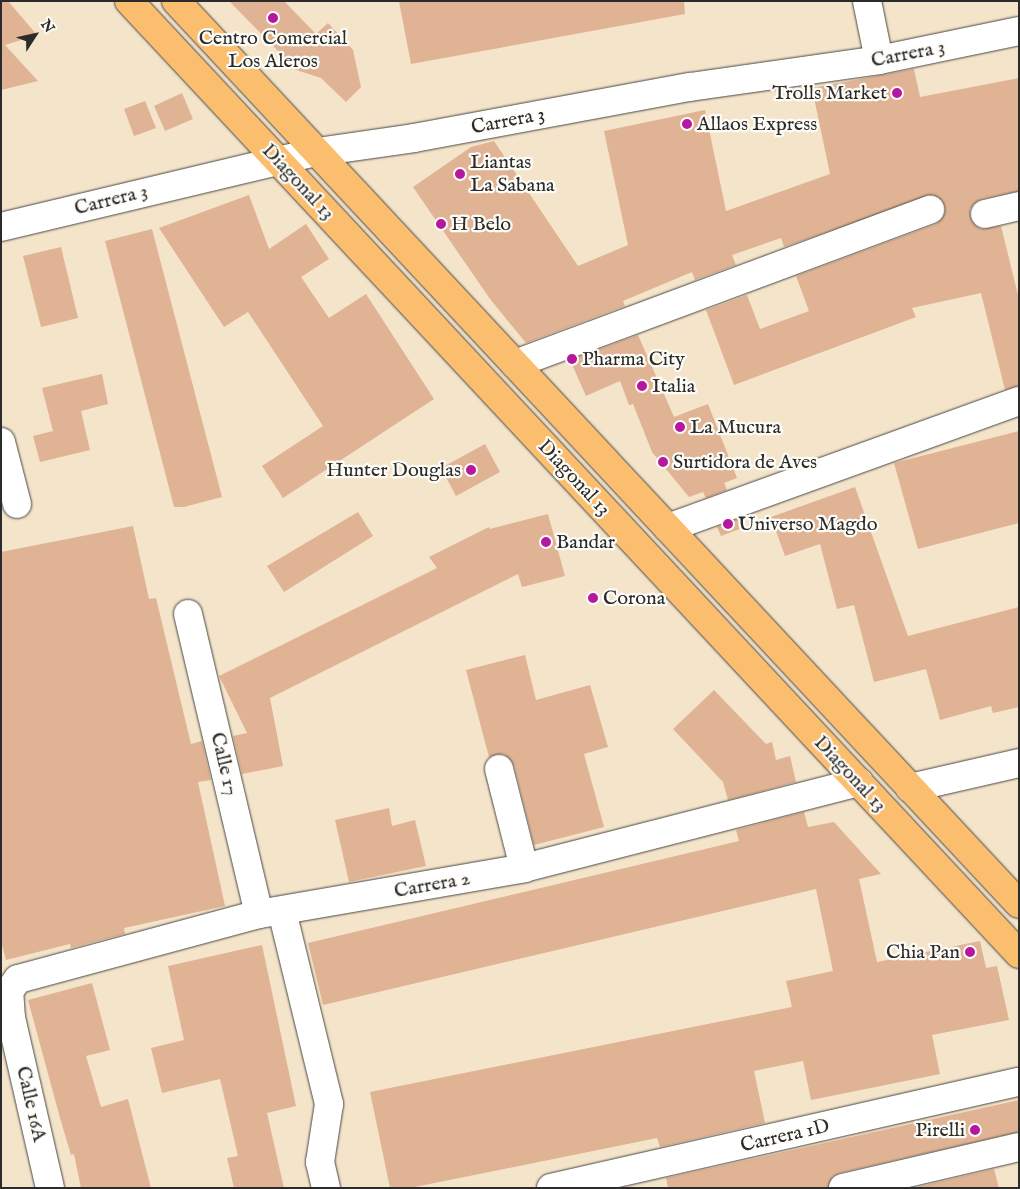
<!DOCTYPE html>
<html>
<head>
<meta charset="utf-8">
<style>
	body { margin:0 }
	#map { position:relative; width:1020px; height:1189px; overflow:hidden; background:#f4e4ca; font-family:"IM FELL English",serif }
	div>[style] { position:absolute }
	.building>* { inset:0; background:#e0b394 }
	.roads { filter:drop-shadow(0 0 1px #494743) drop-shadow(0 0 1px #494743) }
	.minor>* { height:28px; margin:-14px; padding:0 14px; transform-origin:14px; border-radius:14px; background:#fff }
	.major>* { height:28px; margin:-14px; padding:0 14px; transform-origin:14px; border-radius:14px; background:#fbbd6e }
	.dots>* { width:14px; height:14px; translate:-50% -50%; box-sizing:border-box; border:2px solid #fdfcf7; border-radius:50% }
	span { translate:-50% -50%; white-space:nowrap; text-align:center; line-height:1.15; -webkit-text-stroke:4.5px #fdfcf7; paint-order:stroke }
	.poi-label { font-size:20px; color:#2b2b2b }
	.right { translate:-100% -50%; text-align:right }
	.left { translate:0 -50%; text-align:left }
	.street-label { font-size:20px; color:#2b2b2b }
	.frame { position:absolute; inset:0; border:2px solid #2b2b2b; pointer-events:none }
	.north { position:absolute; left:10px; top:10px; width:50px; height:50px; -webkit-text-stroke:4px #fdfcf7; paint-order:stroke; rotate:55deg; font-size:14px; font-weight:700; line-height:20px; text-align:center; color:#2b2b2b }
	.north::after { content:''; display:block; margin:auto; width:18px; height:22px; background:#2b2b2b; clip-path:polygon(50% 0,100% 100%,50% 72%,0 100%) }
</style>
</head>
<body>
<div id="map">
	<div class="building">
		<i style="clip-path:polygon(1px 1px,8px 1px,37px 35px,5px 45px,38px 81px,1px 90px)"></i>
		<i style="clip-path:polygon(229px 1px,284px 1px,316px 34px,328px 23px,353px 50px,361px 87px,346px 102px,321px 78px,290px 68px,288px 61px)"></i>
		<i style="clip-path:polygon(399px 1px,684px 1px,685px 14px,411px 64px)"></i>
		<i style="clip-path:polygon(914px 69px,920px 97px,1019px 78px,1019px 191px,981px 199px,970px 209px,970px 217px,980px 229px,1001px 226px,1019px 299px,1019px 386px,1005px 390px,981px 293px,912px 308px,916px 317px,734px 385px,706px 310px,747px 295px,760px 329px,809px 311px,796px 276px,936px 224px,945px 212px,944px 204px,933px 195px,784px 247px,781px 238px,732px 255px,736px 265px,695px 280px,692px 272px,623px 301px,625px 306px,526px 343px,490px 299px,413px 187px,471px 147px,494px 141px,578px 266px,628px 245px,604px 131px,705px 110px,726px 211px,830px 174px,812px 88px)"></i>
		<i style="clip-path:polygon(182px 93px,193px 119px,165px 131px,154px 106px)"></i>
		<i style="clip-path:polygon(145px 101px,156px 128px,134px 136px,124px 109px)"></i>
		<i style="clip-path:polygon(249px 195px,269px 249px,306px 224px,329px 259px,301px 277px,329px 318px,366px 294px,434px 399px,283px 498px,262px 466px,323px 426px,248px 312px,224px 327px,159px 228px)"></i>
		<i style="clip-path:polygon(152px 229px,222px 497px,184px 507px,174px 507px,105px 241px)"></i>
		<i style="clip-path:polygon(61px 247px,78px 318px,41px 327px,23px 256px)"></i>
		<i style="clip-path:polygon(638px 335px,674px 417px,708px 404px,737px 478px,724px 483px,727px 490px,706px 498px,703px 492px,689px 497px,652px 452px,633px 404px,629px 405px,620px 381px,586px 396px,570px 360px)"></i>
		<i style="clip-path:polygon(102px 374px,108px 404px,81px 411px,90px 450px,40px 462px,33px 436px,53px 431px,42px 388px)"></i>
		<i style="clip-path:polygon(1019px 431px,1019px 523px,918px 549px,894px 463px)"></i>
		<i style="clip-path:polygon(485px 444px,500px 472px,456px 496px,441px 468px)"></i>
		<i style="clip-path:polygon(855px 487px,908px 636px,1019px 607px,1019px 707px,993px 713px,991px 706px,940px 720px,926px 669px,874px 682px,854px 605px,837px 609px,820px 544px,785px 556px,771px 517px)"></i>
		<i style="clip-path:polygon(358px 512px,373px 536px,284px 592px,267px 566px)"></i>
		<i style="clip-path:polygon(548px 514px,565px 576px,522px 587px,518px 574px,270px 698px,283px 766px,242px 774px,233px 736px,247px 733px,219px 676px,437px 568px,429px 557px,489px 527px,490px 529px)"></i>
		<i style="clip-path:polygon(738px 519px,742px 528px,721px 536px,717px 527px)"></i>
		<i style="clip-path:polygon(133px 526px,149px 599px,156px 598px,191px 744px,202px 741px,211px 780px,198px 782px,225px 906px,124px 928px,125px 934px,71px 948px,70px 944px,6px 960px,1px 941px,1px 552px)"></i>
		<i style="clip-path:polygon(525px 655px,536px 700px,590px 685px,608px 747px,584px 754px,604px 827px,534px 845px,514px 765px,504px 754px,489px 757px,466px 670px)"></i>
		<i style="clip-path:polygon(714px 690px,766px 744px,772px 742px,776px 760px,790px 756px,796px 782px,728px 800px,723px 782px,673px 729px)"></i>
		<i style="clip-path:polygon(389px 808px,392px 826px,415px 820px,426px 866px,349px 882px,335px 820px)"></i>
		<i style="clip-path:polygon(804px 812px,808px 827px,834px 822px,881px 874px,859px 879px,877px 962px,980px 941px,986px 968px,997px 966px,1009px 1020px,932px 1035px,940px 1074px,811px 1100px,803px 1061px,754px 1071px,765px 1123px,660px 1147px,657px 1138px,410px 1188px,390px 1188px,370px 1092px,792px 1007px,786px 981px,833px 971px,816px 889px,323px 1005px,308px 943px,739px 841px,736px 830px)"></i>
		<i style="clip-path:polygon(262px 945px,296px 1106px,267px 1113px,284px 1188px,234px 1188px,227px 1158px,238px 1156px,220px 1079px,162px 1093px,151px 1048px,184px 1040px,168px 966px)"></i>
		<i style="clip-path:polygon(92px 983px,110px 1050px,86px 1056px,101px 1107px,128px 1099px,151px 1188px,81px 1188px,74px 1154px,71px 1155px,60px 1118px,28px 1000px)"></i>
		<i style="clip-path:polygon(1019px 1100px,1019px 1132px,839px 1173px,832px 1177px,828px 1188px,668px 1188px,666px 1178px)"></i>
		<i style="clip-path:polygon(994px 1169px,999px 1188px,913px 1188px)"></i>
	</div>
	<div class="roads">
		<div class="minor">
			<i style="left:867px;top:1px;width:60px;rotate:78.5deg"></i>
			<i style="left:985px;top:214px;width:35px;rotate:-13deg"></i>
			<i style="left:1px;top:227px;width:325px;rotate:-13.4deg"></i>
			<i style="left:317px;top:152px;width:98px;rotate:-8.2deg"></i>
			<i style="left:414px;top:138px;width:281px;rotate:-10.5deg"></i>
			<i style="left:690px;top:87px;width:191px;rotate:-8.1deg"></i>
			<i style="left:879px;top:60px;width:143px;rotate:-11.7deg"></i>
			<i style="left:515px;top:364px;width:443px;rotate:-20.4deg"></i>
			<i style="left:1px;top:442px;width:64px;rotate:75.5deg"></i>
			<i style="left:668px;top:528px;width:373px;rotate:-19.9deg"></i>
			<i style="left:188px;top:614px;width:308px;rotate:76.7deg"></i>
			<i style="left:499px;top:769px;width:102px;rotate:75.8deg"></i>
			<i style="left:910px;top:788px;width:112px;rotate:-12.9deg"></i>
			<i style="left:282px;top:911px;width:199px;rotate:76.3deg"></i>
			<i style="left:329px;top:1104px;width:59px;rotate:98.8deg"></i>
			<i style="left:320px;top:1162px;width:27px;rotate:77deg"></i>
			<i style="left:50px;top:1188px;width:174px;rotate:-102.9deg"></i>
			<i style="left:11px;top:1018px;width:27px;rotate:-94deg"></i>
			<i style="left:9px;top:991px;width:15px;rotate:-53deg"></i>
			<i style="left:18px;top:979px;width:250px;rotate:-15.1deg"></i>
			<i style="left:259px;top:914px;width:269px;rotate:-9.8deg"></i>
			<i style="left:524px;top:868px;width:346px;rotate:-14.4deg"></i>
			<i style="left:551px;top:1188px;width:480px;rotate:-12.8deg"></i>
			<i style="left:843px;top:1188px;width:181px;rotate:-13.1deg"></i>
		</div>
		<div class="major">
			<i style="left:129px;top:1px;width:1304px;rotate:46.96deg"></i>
			<i style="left:176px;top:1px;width:1235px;rotate:46.97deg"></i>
		</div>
	</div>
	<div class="dots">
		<i style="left:273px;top:18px;background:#b5179e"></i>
		<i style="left:897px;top:93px;background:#b5179e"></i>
		<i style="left:687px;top:124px;background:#b5179e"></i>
		<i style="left:460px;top:174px;background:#b5179e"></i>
		<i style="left:441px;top:224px;background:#b5179e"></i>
		<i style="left:572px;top:359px;background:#b5179e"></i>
		<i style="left:642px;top:386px;background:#b5179e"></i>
		<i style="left:680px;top:427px;background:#b5179e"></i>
		<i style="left:663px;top:462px;background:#b5179e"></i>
		<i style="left:471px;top:470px;background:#b5179e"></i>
		<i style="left:728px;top:524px;background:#b5179e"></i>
		<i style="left:546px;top:542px;background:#b5179e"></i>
		<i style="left:593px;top:598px;background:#b5179e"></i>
		<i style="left:970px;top:952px;background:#b5179e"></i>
		<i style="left:975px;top:1130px;background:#b5179e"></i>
	</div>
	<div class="poi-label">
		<span style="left:273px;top:50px">Centro Comercial<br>Los Aleros</span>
		<span class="right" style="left:887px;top:93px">Trolls Market</span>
		<span class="left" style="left:697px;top:124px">Allaos Express</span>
		<span class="left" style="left:470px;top:174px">Liantas<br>La Sabana</span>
		<span class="left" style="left:451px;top:224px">H Belo</span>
		<span class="left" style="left:582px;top:359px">Pharma City</span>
		<span class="left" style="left:652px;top:386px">Italia</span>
		<span class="left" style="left:690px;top:427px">La Mucura</span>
		<span class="left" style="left:673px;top:462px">Surtidora de Aves</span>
		<span class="right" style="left:461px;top:470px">Hunter Douglas</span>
		<span class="left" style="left:738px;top:524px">Universo Magdo</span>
		<span class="left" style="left:556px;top:542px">Bandar</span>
		<span class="left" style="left:603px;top:598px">Corona</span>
		<span class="right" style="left:960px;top:952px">Chia Pan</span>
		<span class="right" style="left:965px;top:1130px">Pirelli</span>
	</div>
	<div class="street-label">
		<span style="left:908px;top:54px;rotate:-11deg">Carrera 3</span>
		<span style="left:508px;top:121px;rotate:-11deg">Carrera 3</span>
		<span style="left:298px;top:182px;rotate:47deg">Diagonal 13</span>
		<span style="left:111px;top:200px;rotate:-14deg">Carrera 3</span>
		<span style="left:574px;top:478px;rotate:47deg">Diagonal 13</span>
		<span style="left:224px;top:764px;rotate:77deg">Calle 17</span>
		<span style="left:850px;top:774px;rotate:47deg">Diagonal 13</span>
		<span style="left:432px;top:885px;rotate:-10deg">Carrera 2</span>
		<span style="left:31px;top:1104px;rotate:77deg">Calle 16A</span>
		<span style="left:785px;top:1136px;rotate:-13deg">Carrera 1D</span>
	</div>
	<div class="frame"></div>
	<div class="north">N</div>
</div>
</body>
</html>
